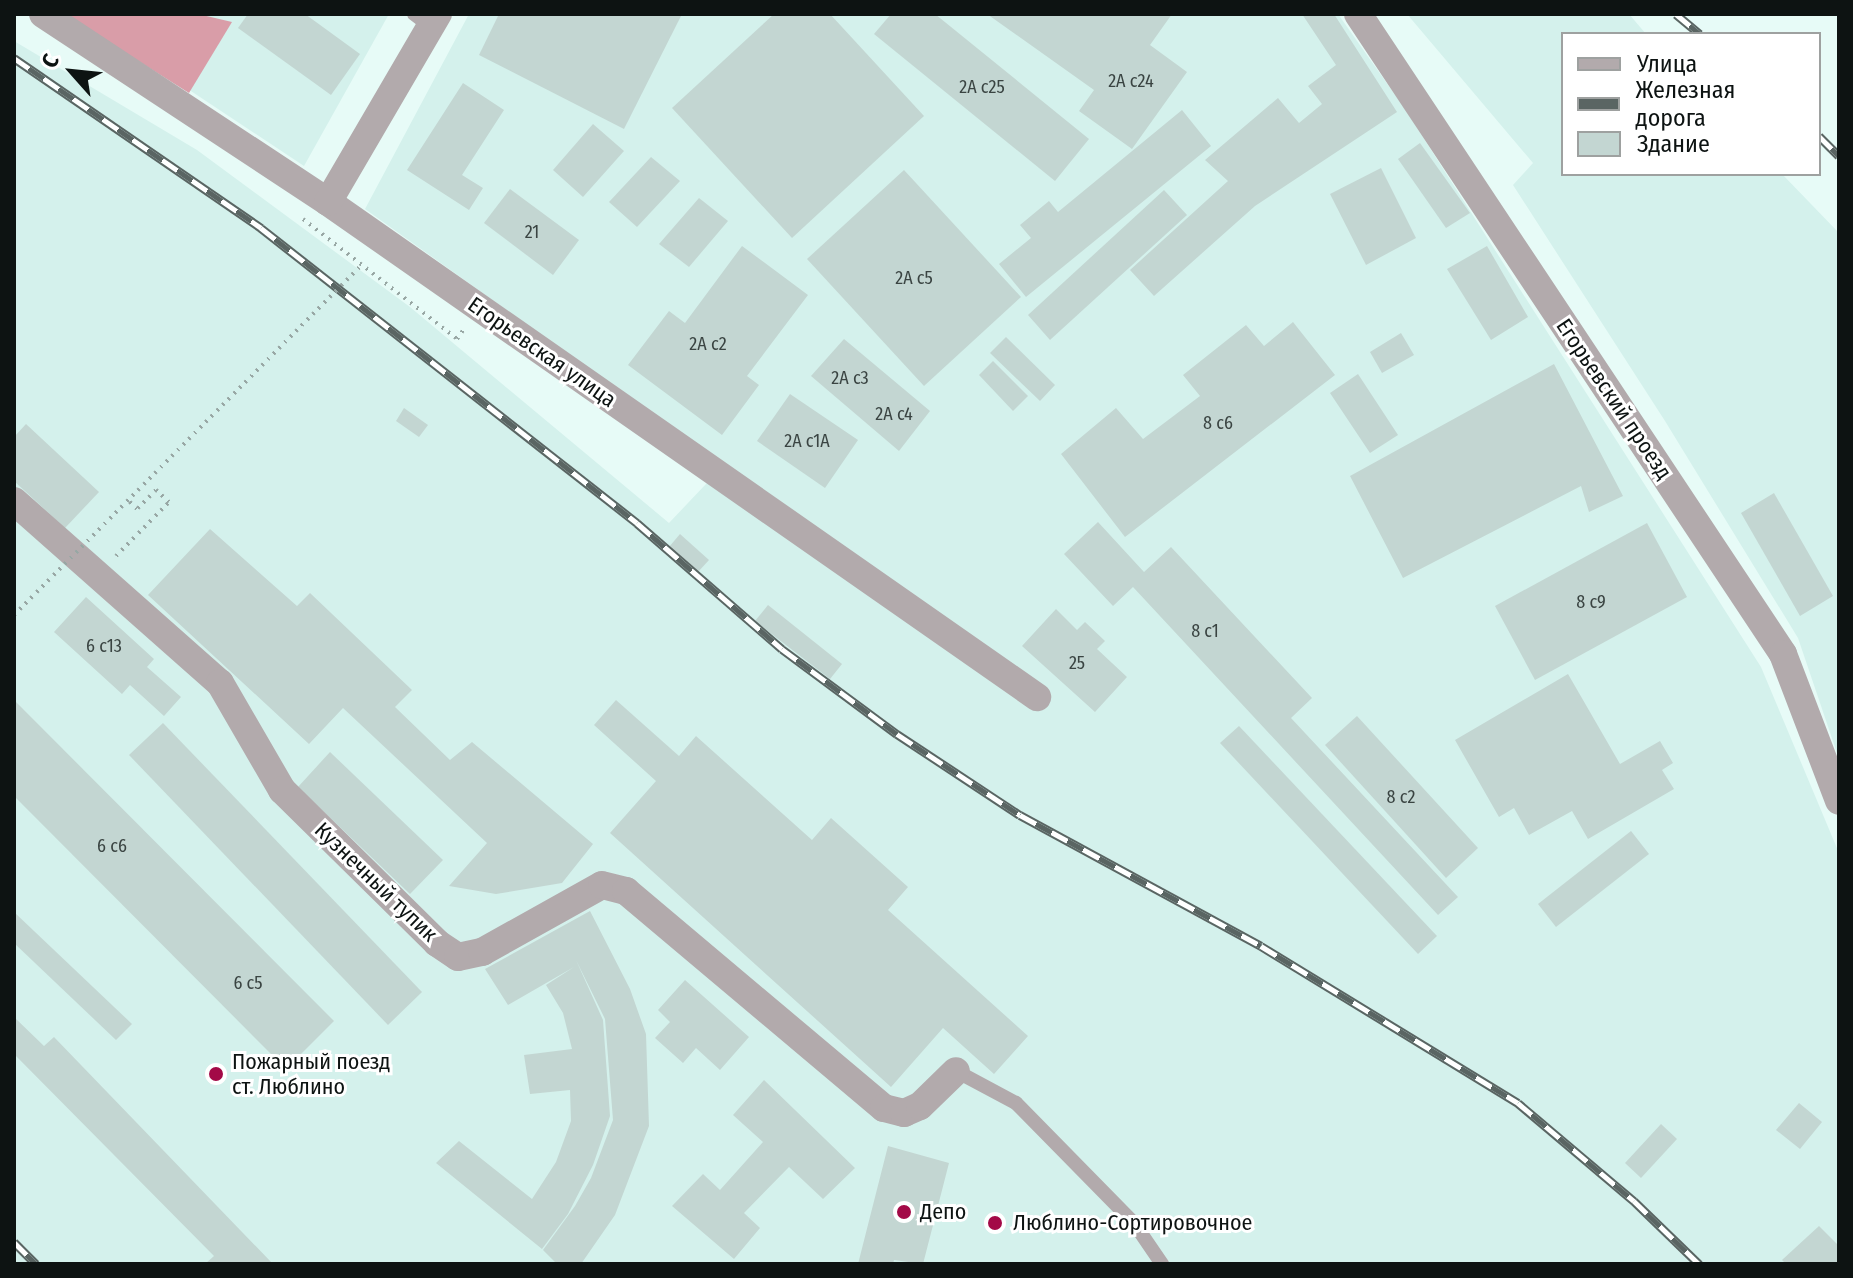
<!DOCTYPE html>
<html>
<head>
<meta charset="utf-8">
<style>
	body { margin:0 }
	#map { position:relative; width:1853px; height:1278px; overflow:hidden; background:#e7fbf7; font-family:"Fira Sans Condensed",sans-serif }
	div>[style] { position:absolute }
	.built>* { inset:0; background:#d4f1ec }
	.forest>* { inset:0; background:#d99da8 }
	.building>* { inset:0; background:#c3d6d2 }
	.path>* { height:4px; margin-top:-2px; transform-origin:0; background:repeating-linear-gradient(90deg,#98a7a4 0 2px,transparent 0 8px) }
	.lane>* { height:14px; margin:-7px; padding:0 7px; transform-origin:7px; border-radius:7px; background:#b2aaac }
	.street>* { height:28px; margin:-14px; padding:0 14px; transform-origin:14px; border-radius:14px; background:#b2aaac }
	.rail>* { height:9px; margin-top:-4.5px; transform-origin:0; background:repeating-linear-gradient(90deg,#fff 0 18px,#5a6563 0 36px); box-sizing:border-box; border-block:2px solid #5a6563 }
	.path-bridge>* { height:4px; margin-top:-2px; transform-origin:0; background:repeating-linear-gradient(90deg,#98a7a4 0 2px,transparent 0 8px) }
	.dots>* { width:22px; height:22px; translate:-50% -50%; box-sizing:border-box; border:4px solid #fff; border-radius:50% }
	span { translate:-50% -50%; white-space:nowrap; text-align:center; line-height:1.15; -webkit-text-stroke:6px #fff; paint-order:stroke }
	.number-label { font-size:18px; color:#3a4442 }
	.number-label span { -webkit-text-stroke-width:0 }
	.street-label { font-size:22px; color:#0d1312 }
	.poi-label { font-size:22px; color:#0d1312 }
	.left { translate:0 -50%; text-align:left }
	.frame { position:absolute; inset:0; border:16px solid #0d1312; pointer-events:none }
	.legend { position:absolute; left:1561px; top:32px; width:260px; height:144px; box-sizing:border-box; background:#fff; border:2px solid #9ea1a0; margin:0; padding:10px 14px; list-style:none; font-size:24px; color:#0d1312 }
	.legend li { display:flex; align-items:center; gap:16px; height:40px }
	.legend b { width:40px; border:2px solid #9ea1a0 }
	.north { position:absolute; left:32px; top:32px; width:80px; height:80px; -webkit-text-stroke:6px #fff; paint-order:stroke; rotate:297deg; font-size:22px; font-weight:700; line-height:32px; text-align:center; color:#0d1312 }
	.north::after { content:''; display:block; margin:auto; width:28px; height:36px; background:#0d1312; clip-path:polygon(50% 0,100% 100%,50% 72%,0 100%) }
</style>
</head>
<body>
<div id="map">
	<div class="built">
		<i style="clip-path:polygon(75px 14px,389px 14px,304px 166px)"></i>
		<i style="clip-path:polygon(469px 14px,1338px 14px,1405px 109px,1761px 667px,1839px 853px,1839px 1264px,14px 1264px,14px 41px,197px 150px,410px 307px,669px 523px,724px 465px,365px 209px)"></i>
		<i style="clip-path:polygon(1407px 14px,1629px 14px,1646px 34px,1563px 34px,1563px 174px,1782px 174px,1839px 233px,1839px 759px,1798px 638px,1665px 421px,1513px 185px,1533px 163px)"></i>
	</div>
	<div class="forest">
		<i style="clip-path:polygon(64px 14px,198px 14px,232px 22px,189px 93px)"></i>
	</div>
	<div class="building">
		<i style="clip-path:polygon(248px 14px,305px 14px,360px 54px,331px 95px,238px 28px)"></i>
		<i style="clip-path:polygon(499px 14px,682px 14px,624px 129px,479px 55px)"></i>
		<i style="clip-path:polygon(774px 14px,830px 14px,924px 116px,792px 238px,672px 108px)"></i>
		<i style="clip-path:polygon(891px 14px,935px 14px,1089px 139px,1055px 181px,874px 34px)"></i>
		<i style="clip-path:polygon(987px 14px,1172px 14px,1150px 45px,1187px 72px,1132px 149px,1079px 111px,1094px 90px)"></i>
		<i style="clip-path:polygon(1302px 14px,1334px 14px,1397px 112px,1255px 206px,1154px 296px,1130px 270px,1228px 181px,1205px 160px,1278px 98px,1299px 123px,1322px 104px,1308px 86px,1336px 65px)"></i>
		<i style="clip-path:polygon(463px 83px,504px 110px,462px 175px,483px 188px,469px 210px,407px 170px)"></i>
		<i style="clip-path:polygon(1182px 110px,1211px 146px,1026px 297px,999px 264px,1031px 238px,1020px 225px,1049px 201px,1058px 212px)"></i>
		<i style="clip-path:polygon(593px 124px,624px 151px,583px 197px,553px 170px)"></i>
		<i style="clip-path:polygon(1420px 143px,1470px 213px,1446px 228px,1398px 159px)"></i>
		<i style="clip-path:polygon(651px 157px,680px 181px,637px 227px,609px 202px)"></i>
		<i style="clip-path:polygon(1381px 168px,1416px 238px,1366px 265px,1330px 194px)"></i>
		<i style="clip-path:polygon(904px 170px,1021px 297px,924px 386px,807px 259px)"></i>
		<i style="clip-path:polygon(510px 189px,579px 240px,553px 275px,484px 223px)"></i>
		<i style="clip-path:polygon(1164px 190px,1187px 215px,1050px 340px,1028px 315px)"></i>
		<i style="clip-path:polygon(699px 198px,728px 221px,689px 267px,659px 244px)"></i>
		<i style="clip-path:polygon(742px 246px,808px 295px,747px 376px,759px 385px,722px 435px,628px 365px,669px 311px,685px 323px)"></i>
		<i style="clip-path:polygon(1487px 246px,1528px 317px,1491px 340px,1447px 269px)"></i>
		<i style="clip-path:polygon(1293px 322px,1335px 375px,1125px 537px,1061px 454px,1116px 408px,1143px 439px,1200px 396px,1183px 375px,1246px 325px,1264px 346px)"></i>
		<i style="clip-path:polygon(1401px 333px,1414px 355px,1382px 373px,1370px 352px)"></i>
		<i style="clip-path:polygon(1006px 337px,1055px 385px,1040px 401px,990px 353px)"></i>
		<i style="clip-path:polygon(844px 339px,930px 411px,899px 451px,811px 376px)"></i>
		<i style="clip-path:polygon(993px 361px,1028px 396px,1013px 411px,979px 375px)"></i>
		<i style="clip-path:polygon(1554px 364px,1623px 496px,1589px 512px,1581px 486px,1403px 578px,1350px 476px)"></i>
		<i style="clip-path:polygon(1358px 374px,1398px 435px,1370px 453px,1330px 393px)"></i>
		<i style="clip-path:polygon(790px 394px,858px 440px,825px 488px,757px 441px)"></i>
		<i style="clip-path:polygon(404px 408px,428px 425px,419px 437px,396px 421px)"></i>
		<i style="clip-path:polygon(26px 424px,99px 492px,65px 528px,14px 481px,14px 437px)"></i>
		<i style="clip-path:polygon(1774px 493px,1833px 596px,1800px 616px,1741px 513px)"></i>
		<i style="clip-path:polygon(1098px 522px,1144px 572px,1171px 547px,1312px 698px,1291px 718px,1458px 897px,1438px 915px,1133px 587px,1113px 606px,1064px 554px)"></i>
		<i style="clip-path:polygon(1647px 523px,1687px 597px,1535px 680px,1495px 606px)"></i>
		<i style="clip-path:polygon(210px 529px,297px 606px,310px 593px,412px 690px,395px 707px,450px 760px,472px 742px,593px 844px,562px 883px,496px 894px,449px 886px,487px 843px,343px 708px,309px 744px,148px 595px)"></i>
		<i style="clip-path:polygon(680px 534px,709px 560px,698px 572px,669px 547px)"></i>
		<i style="clip-path:polygon(86px 597px,154px 659px,147px 667px,181px 697px,164px 716px,130px 685px,122px 694px,54px 632px)"></i>
		<i style="clip-path:polygon(768px 605px,842px 664px,830px 679px,755px 621px)"></i>
		<i style="clip-path:polygon(1056px 609px,1077px 630px,1085px 622px,1105px 641px,1097px 649px,1127px 677px,1095px 712px,1022px 646px)"></i>
		<i style="clip-path:polygon(1568px 674px,1620px 764px,1660px 741px,1673px 763px,1662px 770px,1674px 789px,1588px 839px,1572px 811px,1529px 835px,1514px 808px,1499px 817px,1455px 740px)"></i>
		<i style="clip-path:polygon(14px 700px,334px 1021px,286px 1069px,14px 796px)"></i>
		<i style="clip-path:polygon(616px 700px,679px 756px,696px 736px,812px 840px,831px 818px,908px 887px,888px 910px,1028px 1036px,994px 1074px,943px 1028px,891px 1087px,610px 833px,656px 781px,594px 725px)"></i>
		<i style="clip-path:polygon(1357px 716px,1478px 848px,1446px 878px,1325px 745px)"></i>
		<i style="clip-path:polygon(163px 723px,422px 992px,388px 1025px,129px 755px)"></i>
		<i style="clip-path:polygon(1239px 726px,1437px 936px,1418px 954px,1220px 743px)"></i>
		<i style="clip-path:polygon(330px 752px,443px 860px,410px 894px,298px 787px)"></i>
		<i style="clip-path:polygon(1631px 831px,1649px 854px,1556px 927px,1538px 904px)"></i>
		<i style="clip-path:polygon(590px 911px,630px 989px,646px 1034px,649px 1126px,615px 1215px,581px 1264px,557px 1264px,543px 1250px,575px 1206px,591px 1178px,613px 1120px,605px 1019px,576px 960px,603px 1020px,610px 1116px,593px 1165px,568px 1214px,542px 1249px,436px 1163px,459px 1141px,532px 1199px,556px 1162px,571px 1121px,570px 1090px,530px 1094px,524px 1055px,572px 1049px,563px 1013px,546px 985px,574px 967px,508px 1005px,485px 969px)"></i>
		<i style="clip-path:polygon(14px 912px,132px 1024px,116px 1040px,14px 943px)"></i>
		<i style="clip-path:polygon(685px 980px,749px 1037px,720px 1070px,696px 1048px,683px 1063px,655px 1038px,670px 1022px,658px 1010px)"></i>
		<i style="clip-path:polygon(14px 1017px,44px 1046px,54px 1037px,273px 1264px,205px 1264px,214px 1256px,14px 1054px)"></i>
		<i style="clip-path:polygon(764px 1080px,855px 1168px,823px 1199px,789px 1167px,744px 1213px,760px 1228px,734px 1259px,672px 1206px,703px 1174px,720px 1190px,763px 1142px,733px 1115px)"></i>
		<i style="clip-path:polygon(1799px 1103px,1822px 1122px,1800px 1149px,1776px 1130px)"></i>
		<i style="clip-path:polygon(1661px 1124px,1677px 1139px,1641px 1178px,1625px 1163px)"></i>
		<i style="clip-path:polygon(888px 1146px,949px 1163px,923px 1264px,894px 1260px,893px 1264px,858px 1264px)"></i>
		<i style="clip-path:polygon(1819px 1226px,1839px 1246px,1839px 1264px,1786px 1264px,1782px 1260px)"></i>
	</div>
	<div class="path">
		<i style="left:303px;top:219px;width:195px;rotate:37.9deg"></i>
		<i style="left:457px;top:339px;width:12px;rotate:-55deg"></i>
		<i style="left:116px;top:556px;width:76px;rotate:-45.5deg"></i>
		<i style="left:169px;top:502px;width:18px;rotate:-137deg"></i>
		<i style="left:156px;top:490px;width:27px;rotate:135deg"></i>
		<i style="left:137px;top:509px;width:13px;rotate:-135deg"></i>
	</div>
	<div class="lane">
		<i style="left:414px;top:14px;width:21px;rotate:37deg"></i>
		<i style="left:956px;top:1071px;width:68px;rotate:28.1deg"></i>
		<i style="left:1016px;top:1103px;width:168px;rotate:45.5deg"></i>
		<i style="left:1134px;top:1223px;width:50px;rotate:55.7deg"></i>
	</div>
	<div class="street">
		<i style="left:43px;top:14px;width:341px;rotate:33.4deg"></i>
		<i style="left:328px;top:202px;width:865px;rotate:34.92deg"></i>
		<i style="left:1358px;top:14px;width:768px;rotate:56.41deg"></i>
		<i style="left:1783px;top:654px;width:157px;rotate:69.1deg"></i>
		<i style="left:328px;top:202px;width:218px;rotate:-59.7deg"></i>
		<i style="left:14px;top:501px;width:275px;rotate:41.5deg"></i>
		<i style="left:220px;top:683px;width:124px;rotate:59.9deg"></i>
		<i style="left:282px;top:790px;width:218px;rotate:44.6deg"></i>
		<i style="left:437px;top:943px;width:25px;rotate:34deg"></i>
		<i style="left:458px;top:957px;width:25px;rotate:-12deg"></i>
		<i style="left:482px;top:952px;width:137px;rotate:-29.2deg"></i>
		<i style="left:602px;top:885px;width:25px;rotate:14deg"></i>
		<i style="left:626px;top:891px;width:337px;rotate:40.1deg"></i>
		<i style="left:884px;top:1108px;width:21px;rotate:14deg"></i>
		<i style="left:904px;top:1113px;width:17px;rotate:-24deg"></i>
		<i style="left:920px;top:1106px;width:50px;rotate:-44.2deg"></i>
	</div>
	<div class="rail">
		<i style="left:1676px;top:14px;width:31px;rotate:40deg"></i>
		<i style="left:14px;top:58px;width:300px;rotate:34.5deg"></i>
		<i style="left:261px;top:228px;width:478px;rotate:38.1deg"></i>
		<i style="left:637px;top:523px;width:192px;rotate:41deg"></i>
		<i style="left:782px;top:649px;width:143px;rotate:36.5deg"></i>
		<i style="left:897px;top:734px;width:147px;rotate:33.4deg"></i>
		<i style="left:1020px;top:815px;width:274px;rotate:28.5deg"></i>
		<i style="left:1261px;top:946px;width:301px;rotate:31.4deg"></i>
		<i style="left:1518px;top:1103px;width:152px;rotate:40.2deg"></i>
		<i style="left:1634px;top:1201px;width:91px;rotate:44.1deg"></i>
		<i style="left:1819px;top:136px;width:28px;rotate:45deg"></i>
		<i style="left:14px;top:1242px;width:31px;rotate:45deg"></i>
	</div>
	<div class="path-bridge">
		<i style="left:14px;top:615px;width:494px;rotate:-45.2deg"></i>
	</div>
	<div class="dots">
		<i style="left:216px;top:1074px;background:#a30a47"></i>
		<i style="left:904px;top:1212px;background:#a30a47"></i>
		<i style="left:995px;top:1223px;background:#a30a47"></i>
	</div>
	<div class="number-label">
		<span style="left:1131px;top:81px">2А с24</span>
		<span style="left:982px;top:87px">2А с25</span>
		<span style="left:532px;top:232px">21</span>
		<span style="left:914px;top:278px">2А с5</span>
		<span style="left:708px;top:344px">2А с2</span>
		<span style="left:850px;top:378px">2А с3</span>
		<span style="left:894px;top:414px">2А с4</span>
		<span style="left:1218px;top:423px">8 с6</span>
		<span style="left:807px;top:441px">2А с1А</span>
		<span style="left:1591px;top:602px">8 с9</span>
		<span style="left:1205px;top:631px">8 с1</span>
		<span style="left:104px;top:646px">6 с13</span>
		<span style="left:1077px;top:663px">25</span>
		<span style="left:1401px;top:797px">8 с2</span>
		<span style="left:112px;top:846px">6 с6</span>
		<span style="left:248px;top:983px">6 с5</span>
	</div>
	<div class="street-label">
		<span style="left:542px;top:352px;rotate:35deg">Егорьевская улица</span>
		<span style="left:1614px;top:399px;rotate:56deg">Егорьевский проезд</span>
		<span style="left:376px;top:882px;rotate:44deg">Кузнечный тупик</span>
	</div>
	<div class="poi-label">
		<span class="left" style="left:232px;top:1074px">Пожарный поезд<br>ст. Люблино</span>
		<span class="left" style="left:920px;top:1212px">Депо</span>
		<span class="left" style="left:1013px;top:1223px">Люблино-Сортировочное</span>
	</div>
	<div class="frame"></div>
	<ul class="legend">
	<li><b style="height:10px;background:#b2aaac"></b>Улица</li>
	<li><b style="height:10px;background:#5a6563"></b>Железная дорога</li>
	<li><b style="height:22px;background:#c3d6d2"></b>Здание</li>
	</ul>
	<div class="north">С</div>
</div>
</body>
</html>
